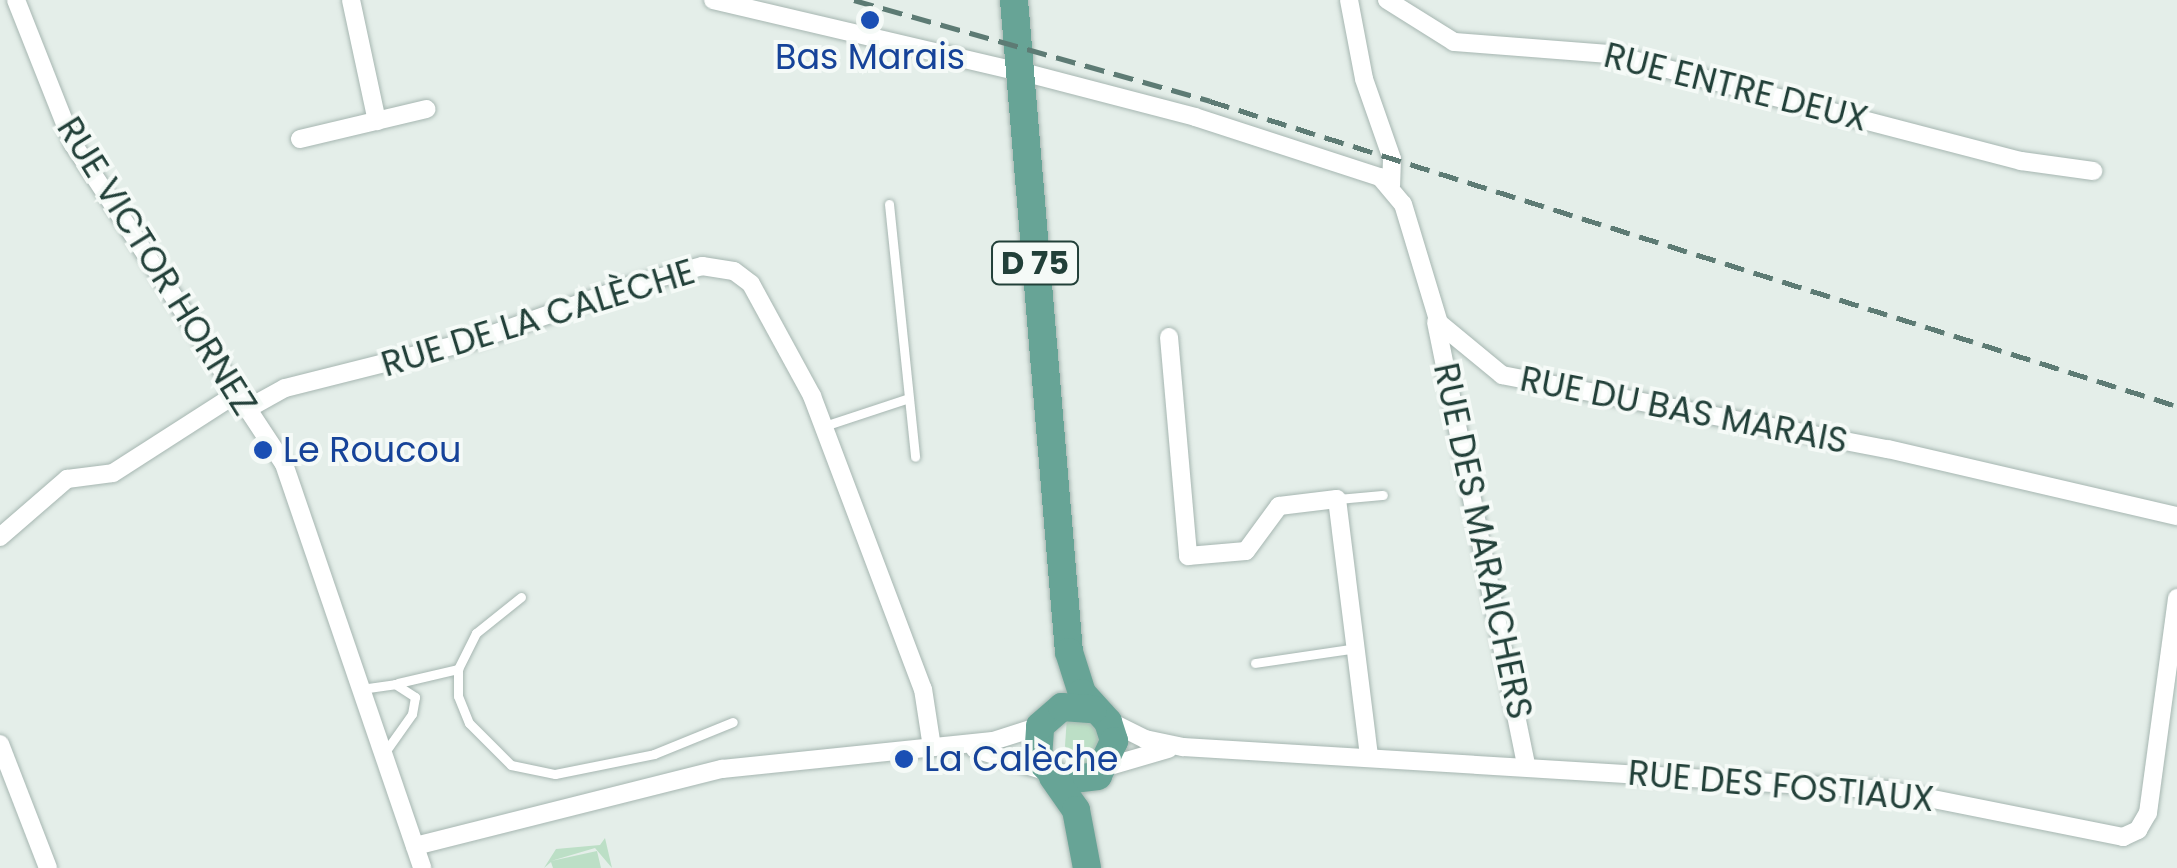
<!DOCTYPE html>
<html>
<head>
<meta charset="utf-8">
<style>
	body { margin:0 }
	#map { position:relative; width:2177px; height:868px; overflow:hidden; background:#e4eee9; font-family:Poppins,sans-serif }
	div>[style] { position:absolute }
	.green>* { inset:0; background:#bcdfc6 }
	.roads { filter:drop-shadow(0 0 2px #a6b6b1) drop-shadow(0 0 2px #a6b6b1) }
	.lane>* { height:9px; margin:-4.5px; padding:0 4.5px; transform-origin:4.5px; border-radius:4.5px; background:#fff }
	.street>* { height:18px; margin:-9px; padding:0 9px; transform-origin:9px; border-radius:9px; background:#fff }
	.primary>* { height:28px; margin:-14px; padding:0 14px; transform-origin:14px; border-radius:14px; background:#67a496 }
	.rail>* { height:5px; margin-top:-2.5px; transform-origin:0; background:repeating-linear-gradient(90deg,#5d7b74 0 20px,transparent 0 30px) }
	.dots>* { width:28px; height:28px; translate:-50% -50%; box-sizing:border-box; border:5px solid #f5faf7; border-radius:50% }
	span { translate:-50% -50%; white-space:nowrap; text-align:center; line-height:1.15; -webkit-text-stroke:8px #f5faf7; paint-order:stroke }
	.shield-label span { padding:2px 8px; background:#f5faf7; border:2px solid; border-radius:8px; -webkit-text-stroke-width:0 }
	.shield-label { font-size:32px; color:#224039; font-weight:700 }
	.transit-label { font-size:35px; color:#164399 }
	.left { translate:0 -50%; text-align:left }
	.street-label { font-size:35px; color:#224039 }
</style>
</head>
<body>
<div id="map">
	<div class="green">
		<i style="clip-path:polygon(1067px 716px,1092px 722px,1101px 735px,1097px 760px,1075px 772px,1065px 746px)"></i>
		<i style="clip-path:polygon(605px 838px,612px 868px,595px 848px,551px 861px,597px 851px,601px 868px,553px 868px,551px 862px,544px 868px,556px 849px,600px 845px)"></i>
	</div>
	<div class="roads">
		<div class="lane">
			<i style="left:889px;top:204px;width:254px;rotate:84.1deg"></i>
			<i style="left:824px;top:426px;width:89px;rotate:-18.2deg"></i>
			<i style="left:1337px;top:499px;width:46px;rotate:-5deg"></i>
			<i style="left:521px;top:597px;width:58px;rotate:141.3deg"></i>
			<i style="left:476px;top:633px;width:40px;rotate:116.6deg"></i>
			<i style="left:458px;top:669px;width:27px;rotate:90deg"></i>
			<i style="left:458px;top:696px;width:29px;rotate:68deg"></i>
			<i style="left:469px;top:723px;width:59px;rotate:45deg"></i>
			<i style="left:511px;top:765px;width:45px;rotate:11.6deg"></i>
			<i style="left:555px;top:774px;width:101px;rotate:-11.4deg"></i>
			<i style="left:654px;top:754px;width:85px;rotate:-22.1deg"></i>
			<i style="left:1255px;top:663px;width:102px;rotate:-8.4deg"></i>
			<i style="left:398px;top:683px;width:62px;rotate:-13.1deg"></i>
			<i style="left:361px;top:689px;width:34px;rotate:-8deg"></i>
			<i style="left:395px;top:684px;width:24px;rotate:33deg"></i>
			<i style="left:415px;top:697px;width:17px;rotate:100deg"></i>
			<i style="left:412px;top:714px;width:47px;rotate:125.4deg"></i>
		</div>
		<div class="street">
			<i style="left:16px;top:0;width:155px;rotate:68.4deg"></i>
			<i style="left:73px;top:144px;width:383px;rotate:56.6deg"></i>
			<i style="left:284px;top:464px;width:427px;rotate:71.1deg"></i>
			<i style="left:351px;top:0;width:124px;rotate:77.9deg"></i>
			<i style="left:713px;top:0;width:303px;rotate:13.2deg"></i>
			<i style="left:1349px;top:0;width:80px;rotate:79.2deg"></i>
			<i style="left:1364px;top:79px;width:85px;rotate:70.7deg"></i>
			<i style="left:1392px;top:159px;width:26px;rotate:92deg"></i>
			<i style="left:1387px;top:0;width:79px;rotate:32.1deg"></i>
			<i style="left:1454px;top:42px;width:156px;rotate:4.4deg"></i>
			<i style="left:1610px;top:54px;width:425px;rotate:14.6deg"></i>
			<i style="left:2021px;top:161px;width:73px;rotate:7.9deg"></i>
			<i style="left:1019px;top:71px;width:182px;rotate:14.6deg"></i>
			<i style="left:1195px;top:117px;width:194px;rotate:18deg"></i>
			<i style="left:1380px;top:177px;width:35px;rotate:50deg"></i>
			<i style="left:1403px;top:204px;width:124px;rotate:73.2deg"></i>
			<i style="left:1439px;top:323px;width:82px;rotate:39.5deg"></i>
			<i style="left:1502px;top:375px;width:393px;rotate:10.9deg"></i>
			<i style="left:1888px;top:449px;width:297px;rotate:13.1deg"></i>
			<i style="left:300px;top:139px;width:130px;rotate:-13.3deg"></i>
			<i style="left:1436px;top:322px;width:453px;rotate:78.5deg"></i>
			<i style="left:1169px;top:337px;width:220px;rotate:85deg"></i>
			<i style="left:1188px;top:556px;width:58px;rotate:-4.9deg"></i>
			<i style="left:1246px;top:551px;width:56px;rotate:-53.7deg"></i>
			<i style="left:1279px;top:506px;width:58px;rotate:-6.9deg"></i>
			<i style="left:1337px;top:499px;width:260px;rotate:82.9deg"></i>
			<i style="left:247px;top:409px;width:43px;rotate:-28.9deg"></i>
			<i style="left:285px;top:388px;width:197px;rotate:-14.1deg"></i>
			<i style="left:476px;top:340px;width:162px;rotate:-19.4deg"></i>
			<i style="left:629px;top:286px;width:76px;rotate:-15.3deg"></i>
			<i style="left:702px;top:266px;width:32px;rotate:9deg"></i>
			<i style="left:734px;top:271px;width:21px;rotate:37deg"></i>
			<i style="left:751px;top:284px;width:128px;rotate:61.4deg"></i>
			<i style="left:812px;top:396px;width:313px;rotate:69.3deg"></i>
			<i style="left:923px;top:689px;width:59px;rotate:81.2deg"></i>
			<i style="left:0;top:537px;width:89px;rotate:-40.9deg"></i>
			<i style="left:67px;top:479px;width:46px;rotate:-7.4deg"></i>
			<i style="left:113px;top:473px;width:146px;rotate:-32.7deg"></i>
			<i style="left:1105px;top:719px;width:45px;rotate:26.6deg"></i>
			<i style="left:1145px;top:739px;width:39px;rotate:12deg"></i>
			<i style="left:1183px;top:747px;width:706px;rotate:3.49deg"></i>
			<i style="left:1888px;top:790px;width:240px;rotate:11.3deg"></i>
			<i style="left:2123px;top:837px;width:17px;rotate:-25deg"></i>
			<i style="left:2138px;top:830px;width:20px;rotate:-60deg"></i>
			<i style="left:2148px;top:813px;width:217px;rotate:-82.3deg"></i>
			<i style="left:0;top:744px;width:133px;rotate:68.8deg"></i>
			<i style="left:975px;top:749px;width:73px;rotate:17.4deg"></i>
			<i style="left:1106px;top:767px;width:65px;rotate:-16.2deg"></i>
			<i style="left:415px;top:846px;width:317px;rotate:-14.1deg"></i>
			<i style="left:722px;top:769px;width:272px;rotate:-5.9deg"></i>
			<i style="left:993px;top:741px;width:49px;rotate:-17.7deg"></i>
		</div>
		<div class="primary">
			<i style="left:1014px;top:0;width:654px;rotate:85.18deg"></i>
			<i style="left:1069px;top:652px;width:43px;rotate:72.4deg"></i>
			<i style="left:1082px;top:693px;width:39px;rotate:48deg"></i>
			<i style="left:1108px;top:722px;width:20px;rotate:72deg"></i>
			<i style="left:1114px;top:741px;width:38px;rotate:115deg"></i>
			<i style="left:1098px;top:776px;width:38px;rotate:173deg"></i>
			<i style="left:1060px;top:781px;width:32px;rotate:-134deg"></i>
			<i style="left:1038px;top:758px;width:32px;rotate:-86deg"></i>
			<i style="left:1040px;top:726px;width:29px;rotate:-41deg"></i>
			<i style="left:1062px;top:707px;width:31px;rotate:4deg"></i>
			<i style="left:1053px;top:777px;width:40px;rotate:55.1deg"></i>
			<i style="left:1076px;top:810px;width:59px;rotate:79.3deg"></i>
		</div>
	</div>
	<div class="rail">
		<i style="left:854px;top:0;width:370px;rotate:15.8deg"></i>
		<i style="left:1210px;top:101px;width:1014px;rotate:17.51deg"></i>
	</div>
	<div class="dots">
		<i style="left:870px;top:20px;background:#1a4fb4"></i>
		<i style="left:263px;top:450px;background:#1a4fb4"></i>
		<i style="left:904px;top:759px;background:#1a4fb4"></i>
	</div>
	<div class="shield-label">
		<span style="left:1035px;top:263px">D 75</span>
	</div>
	<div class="transit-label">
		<span style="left:870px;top:57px">Bas Marais</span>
		<span class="left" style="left:283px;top:450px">Le Roucou</span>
		<span class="left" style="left:924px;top:759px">La Calèche</span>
	</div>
	<div class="street-label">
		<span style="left:1736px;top:87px;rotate:14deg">RUE ENTRE DEUX</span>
		<span style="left:157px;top:266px;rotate:58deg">RUE VICTOR HORNEZ</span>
		<span style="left:538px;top:318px;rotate:-17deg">RUE DE LA CALÈCHE</span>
		<span style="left:1684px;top:410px;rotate:11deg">RUE DU BAS MARAIS</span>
		<span style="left:1483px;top:541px;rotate:78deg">RUE DES MARAICHERS</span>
		<span style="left:1781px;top:786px;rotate:5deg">RUE DES FOSTIAUX</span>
	</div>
</div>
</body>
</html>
